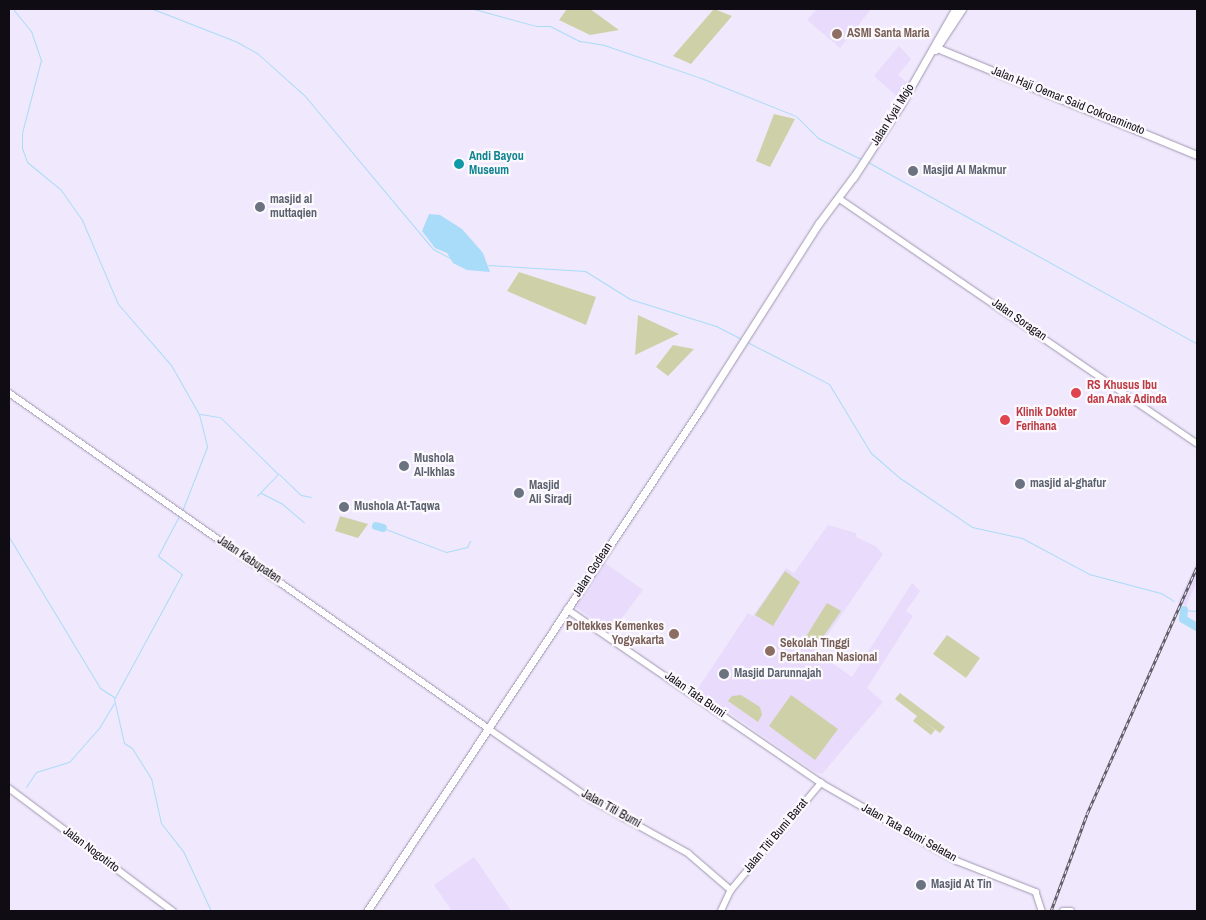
<!DOCTYPE html>
<html>
<head>
<meta charset="utf-8">
<style>
	body { margin:0 }
	#map { position:relative; width:1206px; height:920px; overflow:hidden; background:#f0e8fd; font-family:"Archivo Narrow",sans-serif }
	div>[style] { position:absolute }
	.built>* { inset:0; background:#e8dbfb }
	.green>* { inset:0; background:#ced1a7 }
	.water>* { inset:0; background:#a9dcf8 }
	.stream>* { height:1px; margin:-0.5px; padding:0 0.5px; transform-origin:0.5px; border-radius:0.5px; background:#a9dcf8 }
	.river>* { height:8px; margin:-4px; padding:0 4px; transform-origin:4px; border-radius:4px; background:#a9dcf8 }
	.roads { filter:drop-shadow(0 0 1px #9f96ae) drop-shadow(0 0 1px #9f96ae) }
	.tertiary>* { height:5.5px; margin:-2.75px; padding:0 2.75px; transform-origin:2.75px; border-radius:2.75px; background:#fff }
	.secondary>* { height:6px; margin:-3px; padding:0 3px; transform-origin:3px; border-radius:3px; background:#fff }
	.primary>* { height:7px; margin:-3.5px; padding:0 3.5px; transform-origin:3.5px; border-radius:3.5px; background:#fff }
	.rail>* { height:3px; margin-top:-1.5px; transform-origin:0; background:repeating-linear-gradient(90deg,#fbf9fe 0 4px,#635e6b 0 8px); box-sizing:border-box; border-block:1px solid #635e6b }
	.dots>* { width:14px; height:14px; translate:-50% -50%; box-sizing:border-box; border:2px solid #fbf9fe; border-radius:50% }
	span { translate:-50% -50%; white-space:nowrap; text-align:center; line-height:1.15; -webkit-text-stroke:4.5px #fbf9fe; paint-order:stroke }
	.education-label { font-size:12px; color:#785e54; font-weight:700 }
	.left { translate:0 -50%; text-align:left }
	.right { translate:-100% -50%; text-align:right }
	.street-label { font-size:12px; color:#100c14 }
	.culture-label { font-size:12px; color:#0d838f; font-weight:700 }
	.worship-label { font-size:12px; color:#5b616d; font-weight:700 }
	.health-label { font-size:12px; color:#be3a42; font-weight:700 }
	.frame { position:absolute; inset:0; border:10px solid #100c14; pointer-events:none }
</style>
</head>
<body>
<div id="map">
	<div class="built">
		<i style="clip-path:polygon(817px 9px,871px 9px,840px 48px,807px 20px)"></i>
		<i style="clip-path:polygon(899px 46px,911px 59px,898px 75px,909px 84px,899px 98px,874px 76px)"></i>
		<i style="clip-path:polygon(828px 525px,856px 533px,856px 537px,875px 546px,883px 554px,816px 652px,852px 677px,912px 583px,920px 591px,906px 611px,913px 616px,867px 688px,883px 702px,822px 774px,815px 772px,697px 690px,748px 613px,753px 616px,786px 568px,794px 573px)"></i>
		<i style="clip-path:polygon(602px 561px,643px 590px,611px 632px,573px 605px)"></i>
		<i style="clip-path:polygon(1197px 561px,1197px 581px,1186px 606px,1178px 602px)"></i>
		<i style="clip-path:polygon(474px 857px,511px 911px,452px 911px,434px 885px)"></i>
	</div>
	<div class="green">
		<i style="clip-path:polygon(567px 9px,590px 9px,619px 30px,590px 35px,559px 20px)"></i>
		<i style="clip-path:polygon(714px 9px,732px 16px,691px 64px,673px 56px)"></i>
		<i style="clip-path:polygon(774px 114px,795px 119px,770px 167px,756px 161px)"></i>
		<i style="clip-path:polygon(519px 272px,596px 297px,586px 325px,507px 291px)"></i>
		<i style="clip-path:polygon(638px 315px,679px 334px,635px 355px)"></i>
		<i style="clip-path:polygon(673px 345px,694px 349px,668px 376px,656px 367px)"></i>
		<i style="clip-path:polygon(340px 516px,368px 524px,358px 538px,335px 531px)"></i>
		<i style="clip-path:polygon(785px 571px,800px 582px,773px 626px,755px 615px)"></i>
		<i style="clip-path:polygon(827px 603px,841px 611px,814px 650px,802px 643px)"></i>
		<i style="clip-path:polygon(947px 635px,980px 658px,966px 678px,933px 654px)"></i>
		<i style="clip-path:polygon(900px 693px,945px 727px,940px 733px,923px 721px,935px 730px,931px 735px,913px 721px,917px 716px,895px 699px)"></i>
		<i style="clip-path:polygon(741px 695px,760px 707px,762px 715px,758px 722px,728px 701px,732px 696px)"></i>
		<i style="clip-path:polygon(791px 695px,838px 729px,815px 760px,769px 726px)"></i>
	</div>
	<div class="water">
		<i style="clip-path:polygon(429px 214px,440px 215px,462px 229px,483px 253px,490px 272px,467px 270px,453px 263px,447px 253px,435px 248px,422px 231px)"></i>
	</div>
	<div class="stream">
		<i style="left:13px;top:9px;width:28px;rotate:51deg"></i>
		<i style="left:31px;top:31px;width:31px;rotate:71deg"></i>
		<i style="left:41px;top:60px;width:75px;rotate:104.6deg"></i>
		<i style="left:22px;top:133px;width:15px;rotate:90deg"></i>
		<i style="left:22px;top:148px;width:15px;rotate:70deg"></i>
		<i style="left:27px;top:162px;width:44px;rotate:39.5deg"></i>
		<i style="left:61px;top:190px;width:37px;rotate:55deg"></i>
		<i style="left:82px;top:220px;width:91px;rotate:66.8deg"></i>
		<i style="left:118px;top:304px;width:81px;rotate:49deg"></i>
		<i style="left:171px;top:365px;width:56px;rotate:60.3deg"></i>
		<i style="left:199px;top:414px;width:34px;rotate:76deg"></i>
		<i style="left:207px;top:447px;width:69px;rotate:111.3deg"></i>
		<i style="left:153px;top:9px;width:90px;rotate:21.4deg"></i>
		<i style="left:237px;top:42px;width:23px;rotate:29deg"></i>
		<i style="left:257px;top:53px;width:64px;rotate:41.9deg"></i>
		<i style="left:305px;top:96px;width:199px;rotate:50.1deg"></i>
		<i style="left:433px;top:249px;width:19px;rotate:28deg"></i>
		<i style="left:474px;top:9px;width:64px;rotate:15.3deg"></i>
		<i style="left:536px;top:26px;width:14px"></i>
		<i style="left:550px;top:26px;width:34px;rotate:27deg"></i>
		<i style="left:580px;top:41px;width:24px;rotate:9deg"></i>
		<i style="left:604px;top:45px;width:102px;rotate:18.8deg"></i>
		<i style="left:701px;top:78px;width:102px;rotate:21.8deg"></i>
		<i style="left:796px;top:116px;width:31px;rotate:45deg"></i>
		<i style="left:818px;top:138px;width:50px;rotate:26.1deg"></i>
		<i style="left:866px;top:161px;width:378px;rotate:28.9deg"></i>
		<i style="left:488px;top:265px;width:97px;rotate:3.5deg"></i>
		<i style="left:585px;top:271px;width:53px;rotate:31.9deg"></i>
		<i style="left:630px;top:299px;width:90px;rotate:17.4deg"></i>
		<i style="left:716px;top:326px;width:28px;rotate:27deg"></i>
		<i style="left:747px;top:342px;width:92px;rotate:27.1deg"></i>
		<i style="left:829px;top:384px;width:81px;rotate:58.7deg"></i>
		<i style="left:871px;top:453px;width:38px;rotate:41deg"></i>
		<i style="left:900px;top:478px;width:87px;rotate:34.2deg"></i>
		<i style="left:972px;top:527px;width:51px;rotate:12.4deg"></i>
		<i style="left:1022px;top:538px;width:76px;rotate:28.2deg"></i>
		<i style="left:1089px;top:574px;width:74px;rotate:14.8deg"></i>
		<i style="left:1161px;top:593px;width:15px;rotate:32deg"></i>
		<i style="left:200px;top:414px;width:20px;rotate:9deg"></i>
		<i style="left:220px;top:417px;width:81px;rotate:44.5deg"></i>
		<i style="left:278px;top:474px;width:30px;rotate:134deg"></i>
		<i style="left:279px;top:474px;width:30px;rotate:44deg"></i>
		<i style="left:301px;top:495px;width:10px;rotate:11deg"></i>
		<i style="left:261px;top:493px;width:22px;rotate:27deg"></i>
		<i style="left:281px;top:503px;width:30px;rotate:40deg"></i>
		<i style="left:179px;top:516px;width:45px;rotate:117.7deg"></i>
		<i style="left:158px;top:556px;width:30px;rotate:37deg"></i>
		<i style="left:182px;top:574px;width:142px;rotate:118.5deg"></i>
		<i style="left:114px;top:699px;width:45px;rotate:77.2deg"></i>
		<i style="left:124px;top:743px;width:9px;rotate:32deg"></i>
		<i style="left:132px;top:748px;width:36px;rotate:58deg"></i>
		<i style="left:151px;top:778px;width:46px;rotate:77.5deg"></i>
		<i style="left:161px;top:823px;width:36px;rotate:52deg"></i>
		<i style="left:183px;top:851px;width:66px;rotate:65deg"></i>
		<i style="left:383px;top:528px;width:67px;rotate:20.9deg"></i>
		<i style="left:446px;top:552px;width:22px;rotate:-13deg"></i>
		<i style="left:467px;top:547px;width:7px;rotate:-63deg"></i>
		<i style="left:9px;top:537px;width:176px;rotate:58.9deg"></i>
		<i style="left:100px;top:688px;width:17px;rotate:33deg"></i>
		<i style="left:1184px;top:610px;width:13px;rotate:4deg"></i>
		<i style="left:26px;top:787px;width:18px;rotate:-56deg"></i>
		<i style="left:36px;top:772px;width:34px;rotate:-17deg"></i>
		<i style="left:69px;top:762px;width:45px;rotate:-48.6deg"></i>
		<i style="left:99px;top:728px;width:29px;rotate:-59deg"></i>
	</div>
	<div class="river">
		<i style="left:376px;top:526px;width:7px;rotate:16deg"></i>
		<i style="left:1184px;top:610px;width:9px;rotate:96deg"></i>
		<i style="left:1183px;top:619px;width:16px;rotate:30deg"></i>
	</div>
	<div class="roads">
		<div class="tertiary">
			<i style="left:840px;top:199px;width:432px;rotate:34.4deg"></i>
			<i style="left:567px;top:609px;width:308px;rotate:34.4deg"></i>
			<i style="left:821px;top:783px;width:157px;rotate:29.8deg"></i>
			<i style="left:957px;top:861px;width:85px;rotate:21.4deg"></i>
			<i style="left:1036px;top:892px;width:20px;rotate:72deg"></i>
			<i style="left:489px;top:729px;width:125px;rotate:34.6deg"></i>
			<i style="left:592px;top:800px;width:110px;rotate:28.9deg"></i>
			<i style="left:688px;top:853px;width:57px;rotate:40.7deg"></i>
			<i style="left:9px;top:788px;width:205px;rotate:36.9deg"></i>
			<i style="left:721px;top:911px;width:23px;rotate:-65deg"></i>
			<i style="left:731px;top:890px;width:140px;rotate:-49.9deg"></i>
			<i style="left:1063px;top:911px;width:8px"></i>
		</div>
		<div class="secondary">
			<i style="left:9px;top:393px;width:586px;rotate:34.99deg"></i>
		</div>
		<div class="primary">
			<i style="left:937px;top:48px;width:281px;rotate:22.4deg"></i>
			<i style="left:935px;top:50px;width:49px;rotate:-56.6deg"></i>
			<i style="left:853px;top:178px;width:86px;rotate:-56.9deg"></i>
			<i style="left:900px;top:106px;width:112px;rotate:-60.4deg"></i>
			<i style="left:367px;top:911px;width:604px;rotate:-56.42deg"></i>
			<i style="left:701px;top:408px;width:219px;rotate:-57.5deg"></i>
			<i style="left:819px;top:223px;width:59px;rotate:-53.3deg"></i>
		</div>
	</div>
	<div class="rail">
		<i style="left:1051px;top:911px;width:103px;rotate:-69.6deg"></i>
		<i style="left:1087px;top:814px;width:270px;rotate:-66deg"></i>
	</div>
	<div class="dots">
		<i style="left:837px;top:34px;background:#8d6e63"></i>
		<i style="left:459px;top:164px;background:#0f9aa8"></i>
		<i style="left:913px;top:171px;background:#6b7280"></i>
		<i style="left:260px;top:207px;background:#6b7280"></i>
		<i style="left:1076px;top:393px;background:#e0444e"></i>
		<i style="left:1005px;top:420px;background:#e0444e"></i>
		<i style="left:404px;top:466px;background:#6b7280"></i>
		<i style="left:1020px;top:484px;background:#6b7280"></i>
		<i style="left:519px;top:493px;background:#6b7280"></i>
		<i style="left:344px;top:507px;background:#6b7280"></i>
		<i style="left:674px;top:634px;background:#8d6e63"></i>
		<i style="left:770px;top:651px;background:#8d6e63"></i>
		<i style="left:724px;top:674px;background:#6b7280"></i>
		<i style="left:921px;top:885px;background:#6b7280"></i>
	</div>
	<div class="education-label">
		<span class="left" style="left:847px;top:34px">ASMI Santa Maria</span>
		<span class="right" style="left:664px;top:634px">Poltekkes Kemenkes<br>Yogyakarta</span>
		<span class="left" style="left:780px;top:651px">Sekolah Tinggi<br>Pertanahan Nasional</span>
	</div>
	<div class="street-label">
		<span style="left:1068px;top:101px;rotate:22deg">Jalan Haji Oemar Said Cokroaminoto</span>
		<span style="left:893px;top:115px;rotate:-58deg">Jalan Kyai Mojo</span>
		<span style="left:1019px;top:320px;rotate:35deg">Jalan Soragan</span>
		<span style="left:249px;top:560px;rotate:34deg">Jalan Kabupaten</span>
		<span style="left:593px;top:570px;rotate:-57deg">Jalan Godean</span>
		<span style="left:695px;top:695px;rotate:35deg">Jalan Tata Bumi</span>
		<span style="left:611px;top:809px;rotate:29deg">Jalan Titi Bumi</span>
		<span style="left:909px;top:833px;rotate:29deg">Jalan Tata Bumi Selatan</span>
		<span style="left:776px;top:836px;rotate:-50deg">Jalan Titi Bumi Barat</span>
		<span style="left:91px;top:850px;rotate:37deg">Jalan Nogotirto</span>
	</div>
	<div class="culture-label">
		<span class="left" style="left:469px;top:164px">Andi Bayou<br>Museum</span>
	</div>
	<div class="worship-label">
		<span class="left" style="left:923px;top:171px">Masjid Al Makmur</span>
		<span class="left" style="left:270px;top:207px">masjid al<br>muttaqien</span>
		<span class="left" style="left:414px;top:466px">Mushola<br>Al-Ikhlas</span>
		<span class="left" style="left:1030px;top:484px">masjid al-ghafur</span>
		<span class="left" style="left:529px;top:493px">Masjid<br>Ali Siradj</span>
		<span class="left" style="left:354px;top:507px">Mushola At-Taqwa</span>
		<span class="left" style="left:734px;top:674px">Masjid Darunnajah</span>
		<span class="left" style="left:931px;top:885px">Masjid At Tin</span>
	</div>
	<div class="health-label">
		<span class="left" style="left:1087px;top:393px">RS Khusus Ibu<br>dan Anak Adinda</span>
		<span class="left" style="left:1016px;top:420px">Klinik Dokter<br>Ferihana</span>
	</div>
	<div class="frame"></div>
</div>
</body>
</html>
